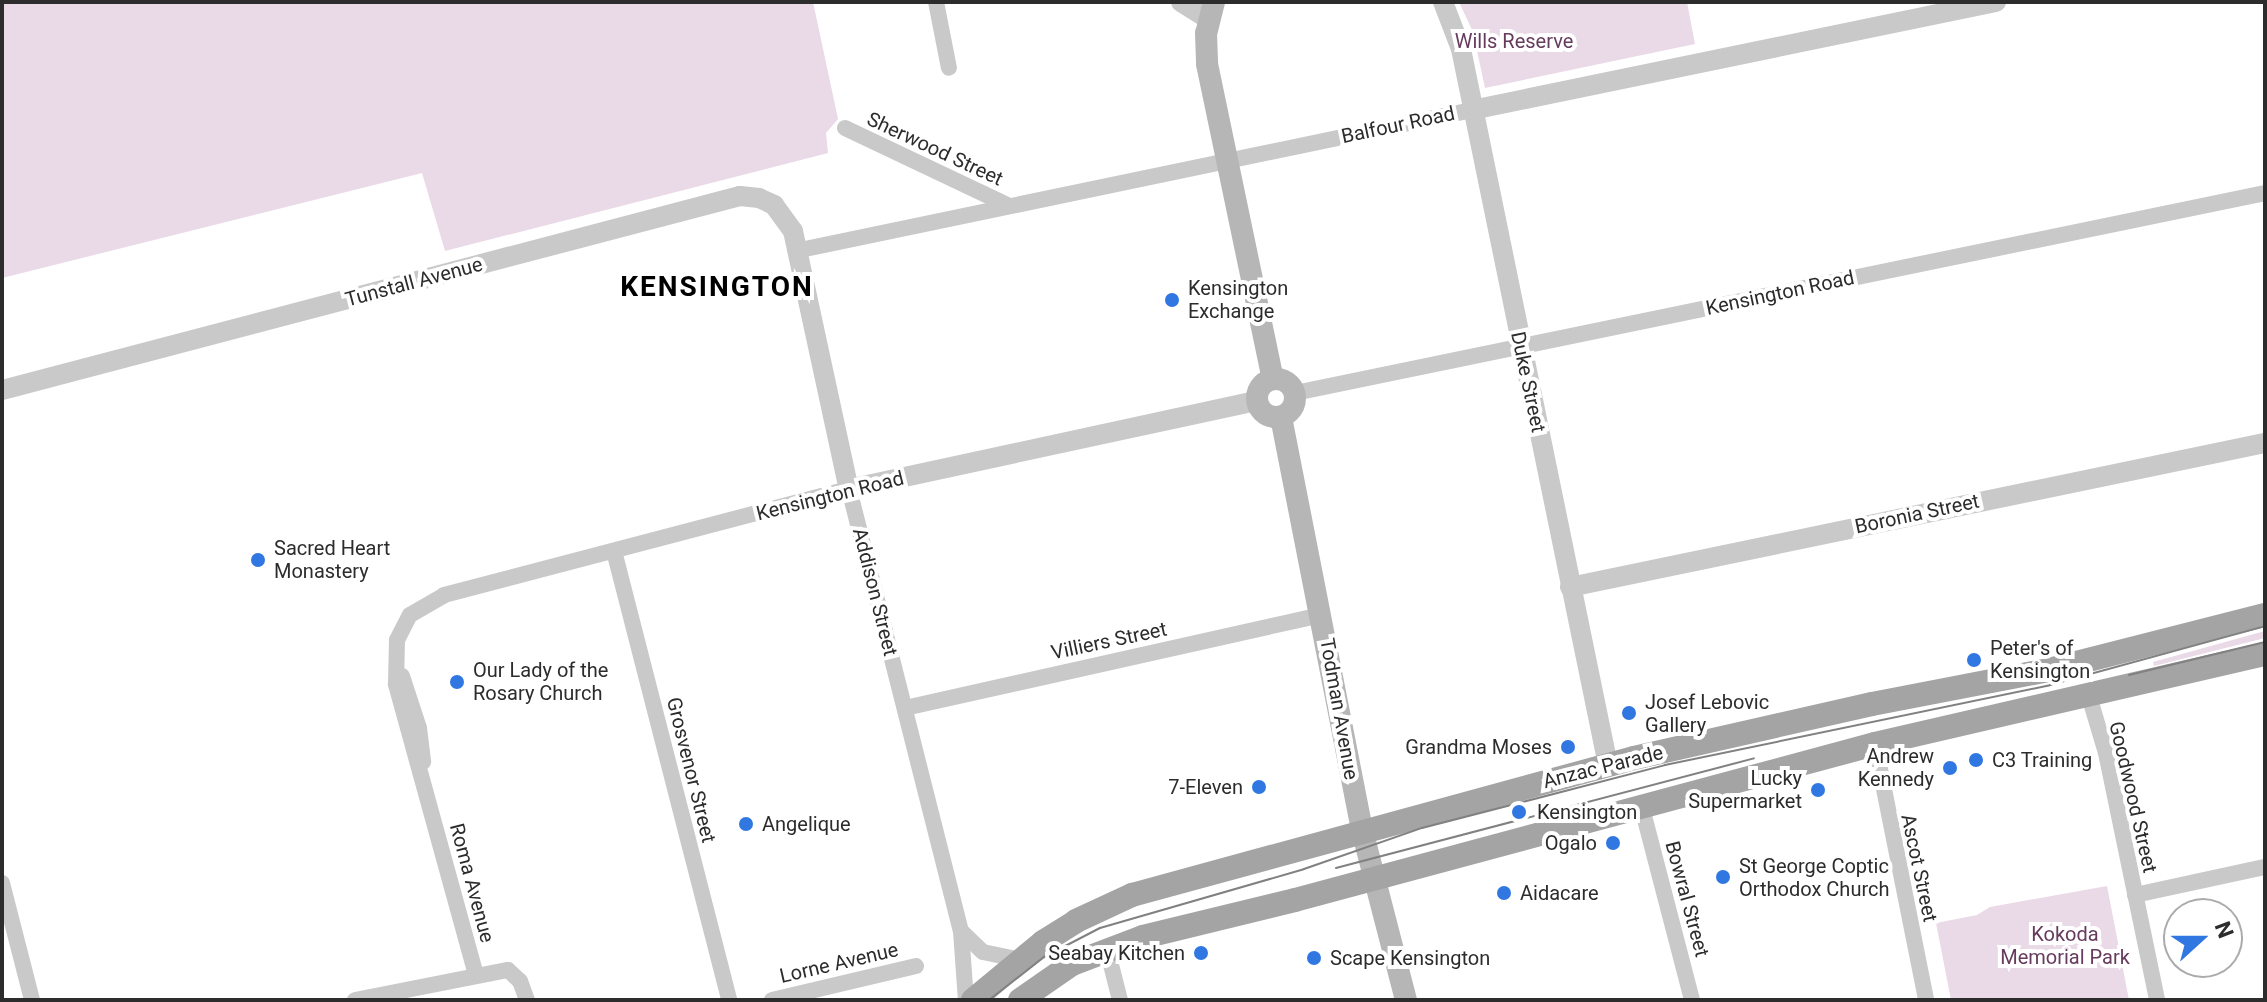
<!DOCTYPE html>
<html>
<head>
<meta charset="utf-8">
<style>
	body { margin:0 }
	#map { position:relative; width:2267px; height:1002px; overflow:hidden; background:#fff; font-family:Roboto,sans-serif }
	div>[style] { position:absolute }
	.green>* { inset:0; background:#ead9e7 }
	.minor>* { height:16px; margin:-8px; padding:0 8px; transform-origin:8px; border-radius:8px; background:#c9c9c9 }
	.tertiary>* { height:20px; margin:-10px; padding:0 10px; transform-origin:10px; border-radius:10px; background:#c9c9c9 }
	.secondary>* { height:22px; margin:-11px; padding:0 11px; transform-origin:11px; border-radius:11px; background:#b6b6b6 }
	.secondary>.ring { margin:-11px; padding:0; box-sizing:content-box; background:none; border:22px solid #b6b6b6; border-radius:50% }
	.primary>* { height:24px; margin:-12px; padding:0 12px; transform-origin:12px; border-radius:12px; background:#a4a4a4 }
	.tram>* { height:2px; margin:-1px; padding:0 1px; transform-origin:1px; border-radius:1px; background:#818181 }
	.dots>* { width:22px; height:22px; translate:-50% -50%; box-sizing:border-box; border:4px solid #fff; border-radius:50% }
	span { translate:-50% -50%; white-space:nowrap; text-align:center; line-height:1.15; -webkit-text-stroke:8px #fff; paint-order:stroke }
	.park-label { font-size:20px; color:#663b5d }
	.street-label { font-size:20px; color:#2c2c2c }
	.poi-label { font-size:20px; color:#2c2c2c }
	.left { translate:0 -50%; text-align:left }
	.right { translate:-100% -50%; text-align:right }
	.district-label { font-size:28px; color:#000; font-weight:700; letter-spacing:2px }
	.frame { position:absolute; inset:0; border:4px solid #2c2c2c; pointer-events:none }
	.north { position:absolute; left:2163px; top:898px; width:80px; height:80px; box-sizing:border-box; background:#fff; border:2px solid #ababab; border-radius:50%; rotate:69deg; font-size:22px; font-weight:700; line-height:32px; text-align:center; color:#2c2c2c }
	.north::after { content:''; display:block; margin:auto; width:28px; height:36px; background:#3077e1; clip-path:polygon(50% 0,100% 100%,50% 72%,0 100%) }
</style>
</head>
<body>
<div id="map">
	<div class="green">
		<i style="clip-path:polygon(2px 2px,813px 2px,838px 119px,826px 133px,828px 153px,445px 251px,422px 173px,2px 278px)"></i>
		<i style="clip-path:polygon(1459px 2px,1687px 2px,1695px 44px,1485px 88px,1473px 32px)"></i>
		<i style="clip-path:polygon(2265px 631px,2265px 638px,2154px 666px,2153px 662px)"></i>
		<i style="clip-path:polygon(2107px 886px,2129px 1000px,1951px 1000px,1936px 923px,1977px 915px,1990px 907px)"></i>
	</div>
	<div class="minor">
		<i style="left:936px;top:2px;width:67px;rotate:78.9deg"></i>
		<i style="left:845px;top:128px;width:182px;rotate:25.4deg"></i>
		<i style="left:800px;top:250px;width:686px;rotate:-11.77deg"></i>
		<i style="left:1295px;top:393px;width:990px;rotate:-11.65deg"></i>
		<i style="left:614px;top:551px;width:463px;rotate:75.6deg"></i>
		<i style="left:402px;top:676px;width:55px;rotate:71.9deg"></i>
		<i style="left:419px;top:728px;width:34px;rotate:83deg"></i>
		<i style="left:2089px;top:696px;width:59px;rotate:73.4deg"></i>
		<i style="left:2106px;top:753px;width:252px;rotate:78.3deg"></i>
		<i style="left:905px;top:708px;width:426px;rotate:-12.6deg"></i>
		<i style="left:1875px;top:744px;width:261px;rotate:78.7deg"></i>
		<i style="left:1642px;top:808px;width:198px;rotate:75.4deg"></i>
		<i style="left:2px;top:883px;width:121px;rotate:75.6deg"></i>
		<i style="left:2135px;top:895px;width:133px;rotate:-12.2deg"></i>
		<i style="left:961px;top:931px;width:30px;rotate:44deg"></i>
		<i style="left:983px;top:952px;width:38px;rotate:12deg"></i>
		<i style="left:1107px;top:949px;width:53px;rotate:75.7deg"></i>
		<i style="left:476px;top:975px;width:302px;rotate:-105.4deg"></i>
		<i style="left:396px;top:684px;width:44px;rotate:-88.7deg"></i>
		<i style="left:397px;top:640px;width:28px;rotate:-63deg"></i>
		<i style="left:410px;top:615px;width:39px;rotate:-30deg"></i>
		<i style="left:444px;top:595px;width:419px;rotate:-14.7deg"></i>
		<i style="left:849px;top:489px;width:456px;rotate:75.8deg"></i>
		<i style="left:961px;top:931px;width:69px;rotate:85.9deg"></i>
		<i style="left:355px;top:1000px;width:156px;rotate:-11.1deg"></i>
		<i style="left:508px;top:970px;width:16px;rotate:43deg"></i>
		<i style="left:520px;top:981px;width:20px;rotate:70deg"></i>
		<i style="left:772px;top:1000px;width:148px;rotate:-13.3deg"></i>
	</div>
	<div class="tertiary">
		<i style="left:1181px;top:2px;width:32px;rotate:32deg"></i>
		<i style="left:1443px;top:2px;width:50px;rotate:69deg"></i>
		<i style="left:1461px;top:49px;width:731px;rotate:78.4deg"></i>
		<i style="left:1472px;top:110px;width:535px;rotate:-11.65deg"></i>
		<i style="left:2px;top:390px;width:763px;rotate:-14.73deg"></i>
		<i style="left:740px;top:196px;width:19px;rotate:6deg"></i>
		<i style="left:759px;top:198px;width:17px;rotate:25deg"></i>
		<i style="left:774px;top:205px;width:32px;rotate:54deg"></i>
		<i style="left:793px;top:231px;width:264px;rotate:77.8deg"></i>
		<i style="left:849px;top:489px;width:417px;rotate:-12.2deg"></i>
		<i style="left:1570px;top:587px;width:710px;rotate:-11.71deg"></i>
	</div>
	<div class="secondary">
		<i style="left:1214px;top:2px;width:32px;rotate:104deg"></i>
		<i style="left:1206px;top:33px;width:31px;rotate:88deg"></i>
		<i style="left:1207px;top:64px;width:322px;rotate:78.2deg"></i>
		<i class="ring" style="left:1257px;top:379px;width:16px;height:16px"></i>
		<i style="left:1281px;top:417px;width:421px;rotate:78.9deg"></i>
		<i style="left:1362px;top:830px;width:176px;rotate:75.5deg"></i>
	</div>
	<div class="primary">
		<i style="left:973px;top:1000px;width:91px;rotate:-39.6deg"></i>
		<i style="left:1043px;top:942px;width:39px;rotate:-32deg"></i>
		<i style="left:1076px;top:921px;width:62px;rotate:-24.9deg"></i>
		<i style="left:1132px;top:895px;width:520px;rotate:-15.26deg"></i>
		<i style="left:1634px;top:758px;width:244px;rotate:-12.8deg"></i>
		<i style="left:1872px;top:704px;width:180px;rotate:-10.9deg"></i>
		<i style="left:2049px;top:670px;width:223px;rotate:-14.3deg"></i>
		<i style="left:1020px;top:1000px;width:63px;rotate:-34.7deg"></i>
		<i style="left:1072px;top:964px;width:76px;rotate:-20.8deg"></i>
		<i style="left:1143px;top:937px;width:156px;rotate:-13.7deg"></i>
		<i style="left:1295px;top:900px;width:601px;rotate:-15.05deg"></i>
		<i style="left:1875px;top:744px;width:400px;rotate:-13deg"></i>
	</div>
	<div class="tram">
		<i style="left:2129px;top:675px;width:140px;rotate:-13.6deg"></i>
		<i style="left:1336px;top:868px;width:432px;rotate:-14.7deg"></i>
		<i style="left:989px;top:1000px;width:70px;rotate:-38deg"></i>
		<i style="left:1044px;top:957px;width:63px;rotate:-27.4deg"></i>
		<i style="left:1100px;top:928px;width:212px;rotate:-16.1deg"></i>
		<i style="left:1304px;top:869px;width:125px;rotate:-19.2deg"></i>
		<i style="left:1422px;top:828px;width:251px;rotate:-14.5deg"></i>
		<i style="left:1665px;top:765px;width:393px;rotate:-11.7deg"></i>
		<i style="left:2050px;top:685px;width:223px;rotate:-15.3deg"></i>
	</div>
	<div class="dots">
		<i style="left:1172px;top:300px;background:#3077e1"></i>
		<i style="left:258px;top:560px;background:#3077e1"></i>
		<i style="left:1974px;top:660px;background:#3077e1"></i>
		<i style="left:457px;top:682px;background:#3077e1"></i>
		<i style="left:1629px;top:713px;background:#3077e1"></i>
		<i style="left:1568px;top:747px;background:#3077e1"></i>
		<i style="left:1976px;top:760px;background:#3077e1"></i>
		<i style="left:1950px;top:768px;background:#3077e1"></i>
		<i style="left:1259px;top:787px;background:#3077e1"></i>
		<i style="left:1818px;top:790px;background:#3077e1"></i>
		<i style="left:1519px;top:812px;background:#3077e1"></i>
		<i style="left:746px;top:824px;background:#3077e1"></i>
		<i style="left:1613px;top:843px;background:#3077e1"></i>
		<i style="left:1723px;top:877px;background:#3077e1"></i>
		<i style="left:1504px;top:893px;background:#3077e1"></i>
		<i style="left:1201px;top:953px;background:#3077e1"></i>
		<i style="left:1314px;top:958px;background:#3077e1"></i>
	</div>
	<div class="park-label">
		<span style="left:1514px;top:41px">Wills Reserve</span>
		<span style="left:2065px;top:946px">Kokoda<br>Memorial Park</span>
	</div>
	<div class="street-label">
		<span style="left:1398px;top:125px;rotate:-12deg">Balfour Road</span>
		<span style="left:935px;top:149px;rotate:25deg">Sherwood Street</span>
		<span style="left:414px;top:282px;rotate:-15deg">Tunstall Avenue</span>
		<span style="left:1780px;top:293px;rotate:-12deg">Kensington Road</span>
		<span style="left:1528px;top:382px;rotate:78deg">Duke Street</span>
		<span style="left:830px;top:496px;rotate:-14deg">Kensington Road</span>
		<span style="left:1917px;top:514px;rotate:-12deg">Boronia Street</span>
		<span style="left:875px;top:592px;rotate:76deg">Addison Street</span>
		<span style="left:1109px;top:641px;rotate:-12deg">Villiers Street</span>
		<span style="left:1339px;top:709px;rotate:80deg">Todman Avenue</span>
		<span style="left:1603px;top:767px;rotate:-14deg">Anzac Parade</span>
		<span style="left:691px;top:770px;rotate:76deg">Grosvenor Street</span>
		<span style="left:2133px;top:797px;rotate:77deg">Goodwood Street</span>
		<span style="left:1919px;top:868px;rotate:78deg">Ascot Street</span>
		<span style="left:472px;top:883px;rotate:75deg">Roma Avenue</span>
		<span style="left:1687px;top:899px;rotate:75deg">Bowral Street</span>
		<span style="left:839px;top:963px;rotate:-13deg">Lorne Avenue</span>
	</div>
	<div class="poi-label">
		<span class="left" style="left:1188px;top:300px">Kensington<br>Exchange</span>
		<span class="left" style="left:274px;top:560px">Sacred Heart<br>Monastery</span>
		<span class="left" style="left:1990px;top:660px">Peter's of<br>Kensington</span>
		<span class="left" style="left:473px;top:682px">Our Lady of the<br>Rosary Church</span>
		<span class="left" style="left:1645px;top:714px">Josef Lebovic<br>Gallery</span>
		<span class="right" style="left:1552px;top:747px">Grandma Moses</span>
		<span class="right" style="left:1934px;top:768px">Andrew<br>Kennedy</span>
		<span class="left" style="left:1992px;top:760px">C3 Training</span>
		<span class="right" style="left:1802px;top:790px">Lucky<br>Supermarket</span>
		<span class="right" style="left:1243px;top:787px">7-Eleven</span>
		<span class="left" style="left:1537px;top:812px">Kensington</span>
		<span class="left" style="left:762px;top:824px">Angelique</span>
		<span class="right" style="left:1597px;top:843px">Ogalo</span>
		<span class="left" style="left:1739px;top:878px">St George Coptic<br>Orthodox Church</span>
		<span class="left" style="left:1520px;top:893px">Aidacare</span>
		<span class="right" style="left:1185px;top:953px">Seabay Kitchen</span>
		<span class="left" style="left:1330px;top:958px">Scape Kensington</span>
	</div>
	<div class="district-label">
		<span style="left:717px;top:287px">KENSINGTON</span>
	</div>
	<div class="frame"></div>
	<div class="north">N</div>
</div>
</body>
</html>
